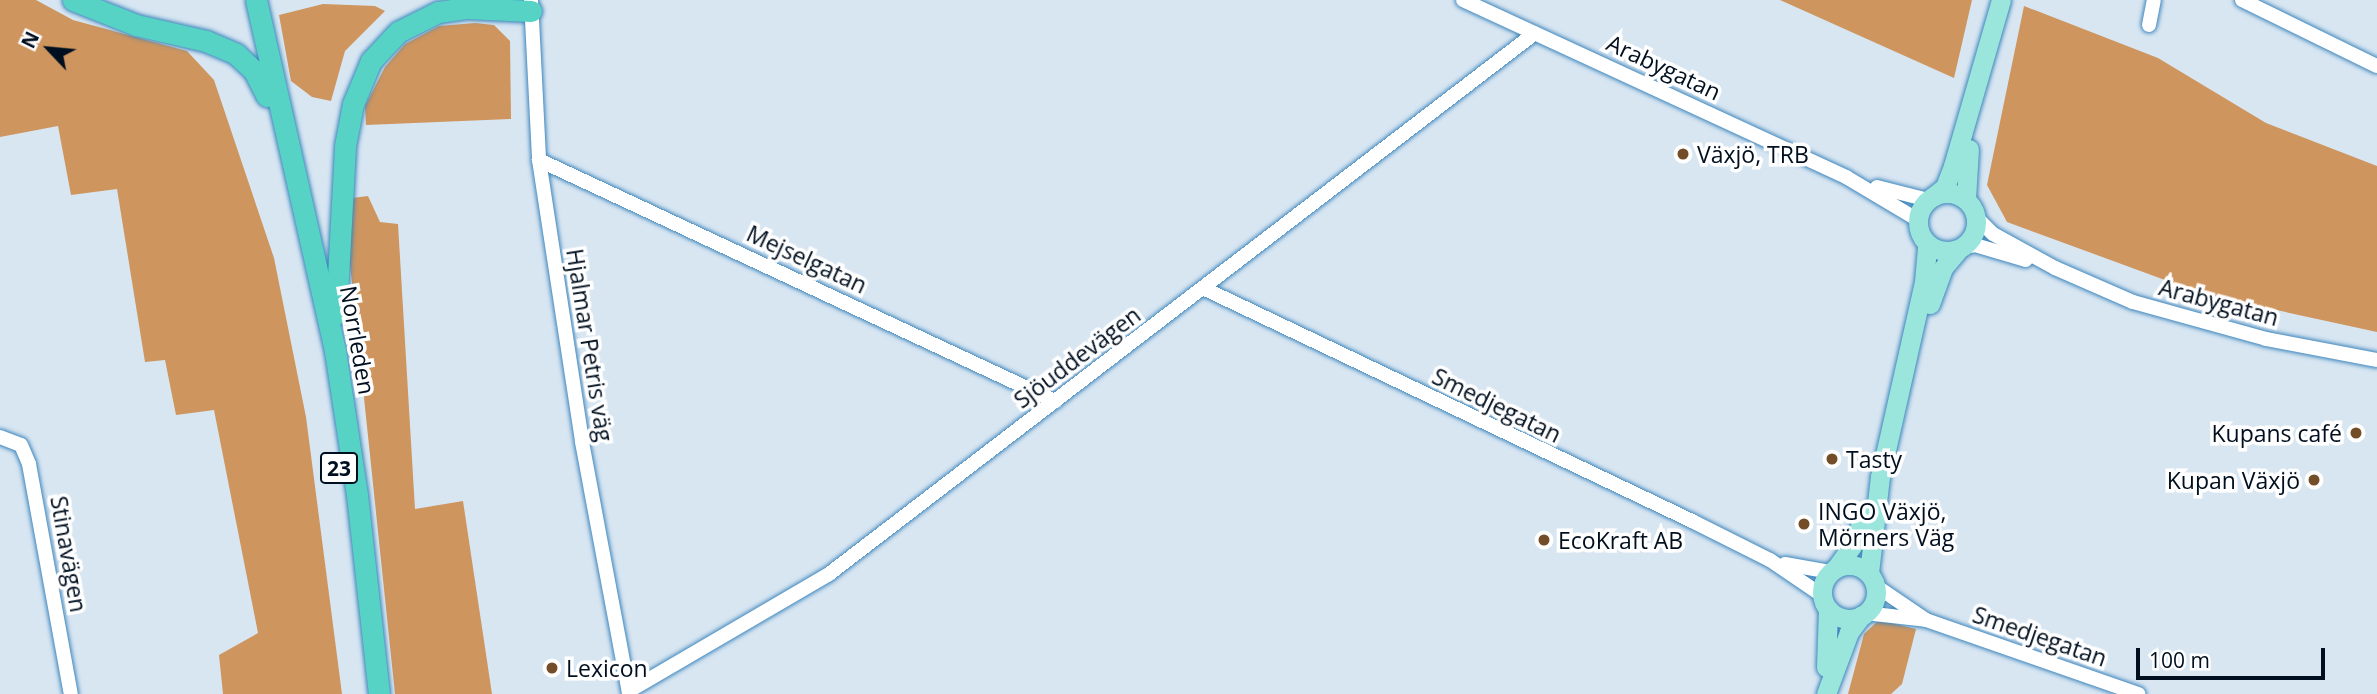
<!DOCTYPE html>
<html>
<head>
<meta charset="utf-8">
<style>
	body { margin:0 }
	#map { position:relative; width:2377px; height:694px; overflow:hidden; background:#d8e6f2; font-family:"Open Sans",sans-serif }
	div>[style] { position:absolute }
	.forest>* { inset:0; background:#ce955f }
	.roads { filter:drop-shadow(0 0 2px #3e86bc) drop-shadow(0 0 2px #3e86bc) }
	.minor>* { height:14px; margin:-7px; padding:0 7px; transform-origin:7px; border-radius:7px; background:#fff }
	.major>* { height:19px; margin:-9.5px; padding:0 9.5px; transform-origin:9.5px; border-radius:9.5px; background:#9ae5dc }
	.major>.ring { margin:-9.5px; padding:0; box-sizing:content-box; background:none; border:19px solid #9ae5dc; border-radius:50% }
	.highway>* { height:21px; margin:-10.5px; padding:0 10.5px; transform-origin:10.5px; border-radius:10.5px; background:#56d3c4 }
	.dots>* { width:19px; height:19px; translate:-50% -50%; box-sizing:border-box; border:4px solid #fff; border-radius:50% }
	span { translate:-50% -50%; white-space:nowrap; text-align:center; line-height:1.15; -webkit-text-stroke:7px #fff; paint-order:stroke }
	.shield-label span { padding:2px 5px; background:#fff; border:2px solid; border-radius:5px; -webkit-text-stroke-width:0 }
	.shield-label { font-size:21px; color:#000f1f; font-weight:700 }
	.street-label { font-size:23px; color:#000f1f }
	.poi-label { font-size:23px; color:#000f1f }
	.left { translate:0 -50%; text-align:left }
	.right { translate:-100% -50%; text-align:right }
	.north { position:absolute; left:14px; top:14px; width:70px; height:70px; -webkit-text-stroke:5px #fff; paint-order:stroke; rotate:296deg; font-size:19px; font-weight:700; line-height:28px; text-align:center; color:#000f1f }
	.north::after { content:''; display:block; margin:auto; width:24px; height:32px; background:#000f1f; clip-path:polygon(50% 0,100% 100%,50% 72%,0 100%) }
	.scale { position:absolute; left:2136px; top:648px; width:189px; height:32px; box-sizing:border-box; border:4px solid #000f1f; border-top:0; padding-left:9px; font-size:21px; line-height:24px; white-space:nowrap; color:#000f1f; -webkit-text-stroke:5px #fff; paint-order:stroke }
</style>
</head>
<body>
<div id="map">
	<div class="forest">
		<i style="clip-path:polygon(0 0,36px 0,73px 20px,187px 51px,214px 80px,274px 258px,306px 417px,342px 694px,223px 694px,219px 655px,258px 633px,214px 410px,176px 415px,165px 360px,145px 362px,117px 189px,71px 195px,58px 126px,0 137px)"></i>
		<i style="clip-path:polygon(1780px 0,1972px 0,1954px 78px)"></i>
		<i style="clip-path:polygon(323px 4px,375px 6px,385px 11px,345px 51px,331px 101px,312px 97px,291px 81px,279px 15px)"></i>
		<i style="clip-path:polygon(2024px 6px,2158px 58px,2266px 123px,2377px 166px,2377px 332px,2203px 294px,2007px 222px,1987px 185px)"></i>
		<i style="clip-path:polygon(475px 23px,494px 25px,510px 41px,511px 119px,366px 125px,365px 106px,385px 67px,405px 44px,439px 26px)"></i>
		<i style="clip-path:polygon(368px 196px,380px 222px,398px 224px,415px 509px,463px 501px,492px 694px,395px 694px,348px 245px,352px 198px)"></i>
		<i style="clip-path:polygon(1879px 620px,1916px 629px,1902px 684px,1891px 694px,1848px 694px,1864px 634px)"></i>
	</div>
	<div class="roads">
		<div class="minor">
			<i style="left:531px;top:0;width:160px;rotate:87.1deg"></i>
			<i style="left:539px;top:160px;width:285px;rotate:81.3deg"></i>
			<i style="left:582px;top:442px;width:256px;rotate:79.4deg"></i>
			<i style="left:1463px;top:0;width:422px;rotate:24.8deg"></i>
			<i style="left:1846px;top:177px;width:84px;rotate:30.8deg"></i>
			<i style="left:2242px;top:0;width:150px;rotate:26.1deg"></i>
			<i style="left:2149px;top:25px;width:25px;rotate:-79deg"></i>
			<i style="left:539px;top:160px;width:570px;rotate:25.04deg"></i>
			<i style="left:1877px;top:187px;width:53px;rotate:14.3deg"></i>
			<i style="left:1976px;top:217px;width:24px;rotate:45deg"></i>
			<i style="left:1993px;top:234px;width:71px;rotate:28.7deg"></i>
			<i style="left:2055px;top:268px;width:85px;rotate:23.6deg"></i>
			<i style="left:2133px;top:302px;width:138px;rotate:15.5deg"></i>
			<i style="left:2266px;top:339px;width:113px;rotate:10.7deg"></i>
			<i style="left:1964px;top:247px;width:11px;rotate:-10deg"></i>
			<i style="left:1975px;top:245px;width:53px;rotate:16.4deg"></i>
			<i style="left:1205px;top:289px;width:539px;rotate:25.47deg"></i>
			<i style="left:1692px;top:521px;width:87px;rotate:26.6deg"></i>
			<i style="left:1770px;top:560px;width:64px;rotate:34.2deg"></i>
			<i style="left:0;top:437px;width:22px;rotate:21deg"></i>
			<i style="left:21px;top:445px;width:21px;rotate:67deg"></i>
			<i style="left:29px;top:464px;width:234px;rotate:79.7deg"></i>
			<i style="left:1785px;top:564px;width:47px;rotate:9.9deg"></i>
			<i style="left:1876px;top:586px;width:60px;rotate:34.2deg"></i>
			<i style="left:1865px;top:613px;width:61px;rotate:6.5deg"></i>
			<i style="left:1926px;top:620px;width:225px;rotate:19.2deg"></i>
			<i style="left:629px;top:691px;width:232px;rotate:-30.3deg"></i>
			<i style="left:829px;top:574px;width:889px;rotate:-37.46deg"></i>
		</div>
		<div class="major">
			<i class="ring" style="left:1918px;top:193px;width:39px;height:39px"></i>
			<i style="left:1934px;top:196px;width:14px;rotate:-39deg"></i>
			<i style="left:1945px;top:187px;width:22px;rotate:-69deg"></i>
			<i style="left:1953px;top:166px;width:173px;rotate:-73.9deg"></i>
			<i style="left:1966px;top:199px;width:50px;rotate:-86.6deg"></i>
			<i style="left:1930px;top:304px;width:38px;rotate:-70deg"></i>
			<i style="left:1943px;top:268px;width:23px;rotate:-50deg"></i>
			<i class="ring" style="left:1822px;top:565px;width:35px;height:35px"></i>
			<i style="left:1836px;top:568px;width:27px;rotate:-54deg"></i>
			<i style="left:1852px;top:546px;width:35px;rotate:-68deg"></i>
			<i style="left:1869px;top:573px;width:97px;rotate:-83.5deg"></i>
			<i style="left:1880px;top:477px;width:200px;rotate:-77.3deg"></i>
			<i style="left:1924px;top:282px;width:38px;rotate:-85deg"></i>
			<i style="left:1826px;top:667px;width:58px;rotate:-88deg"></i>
			<i style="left:1826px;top:694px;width:66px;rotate:-69.6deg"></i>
			<i style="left:1849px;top:632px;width:21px;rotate:-53deg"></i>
		</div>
		<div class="highway">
			<i style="left:73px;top:0;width:68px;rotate:21.6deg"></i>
			<i style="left:136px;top:25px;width:72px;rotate:12.9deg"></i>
			<i style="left:206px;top:41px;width:33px;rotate:23deg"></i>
			<i style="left:236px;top:54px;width:25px;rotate:43deg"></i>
			<i style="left:254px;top:71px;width:28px;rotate:63deg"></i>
			<i style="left:256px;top:0;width:360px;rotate:77.3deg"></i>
			<i style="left:335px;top:351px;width:146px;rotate:81.3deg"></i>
			<i style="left:357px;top:495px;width:200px;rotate:83.7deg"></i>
			<i style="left:336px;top:314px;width:168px;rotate:-86.9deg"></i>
			<i style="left:345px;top:146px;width:43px;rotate:-79.2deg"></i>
			<i style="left:353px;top:104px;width:47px;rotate:-67.3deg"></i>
			<i style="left:371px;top:61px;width:40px;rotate:-47deg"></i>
			<i style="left:398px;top:32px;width:45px;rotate:-26.6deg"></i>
			<i style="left:438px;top:12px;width:28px;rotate:-8deg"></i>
			<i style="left:466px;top:8px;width:65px;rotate:2.6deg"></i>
		</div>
	</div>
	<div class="dots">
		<i style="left:1683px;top:154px;background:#724d28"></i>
		<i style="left:2356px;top:433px;background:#724d28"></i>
		<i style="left:1832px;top:459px;background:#724d28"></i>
		<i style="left:2314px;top:480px;background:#724d28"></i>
		<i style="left:1804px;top:524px;background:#724d28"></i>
		<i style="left:1544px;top:540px;background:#724d28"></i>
		<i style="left:552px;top:668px;background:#724d28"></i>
	</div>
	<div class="shield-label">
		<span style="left:339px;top:468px">23</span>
	</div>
	<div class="street-label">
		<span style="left:1664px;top:67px;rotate:25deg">Arabygatan</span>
		<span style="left:807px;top:259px;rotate:25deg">Mejselgatan</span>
		<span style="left:2219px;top:302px;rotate:15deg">Arabygatan</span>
		<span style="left:358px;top:340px;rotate:80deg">Norrleden</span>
		<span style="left:590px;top:345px;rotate:81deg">Hjalmar Petris väg</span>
		<span style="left:1077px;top:357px;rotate:-37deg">Sjöuddevägen</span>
		<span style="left:1497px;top:405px;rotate:26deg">Smedjegatan</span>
		<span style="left:69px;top:554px;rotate:80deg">Stinavägen</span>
		<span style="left:2040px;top:636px;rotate:19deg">Smedjegatan</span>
	</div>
	<div class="poi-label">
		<span class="left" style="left:1697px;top:154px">Växjö, TRB</span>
		<span class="right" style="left:2342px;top:433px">Kupans café</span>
		<span class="left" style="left:1846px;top:459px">Tasty</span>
		<span class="right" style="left:2300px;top:480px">Kupan Växjö</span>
		<span class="left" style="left:1818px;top:524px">INGO Växjö,<br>Mörners Väg</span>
		<span class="left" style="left:1558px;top:540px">EcoKraft AB</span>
		<span class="left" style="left:566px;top:668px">Lexicon</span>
	</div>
	<div class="north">N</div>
	<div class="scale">100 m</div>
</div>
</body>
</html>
